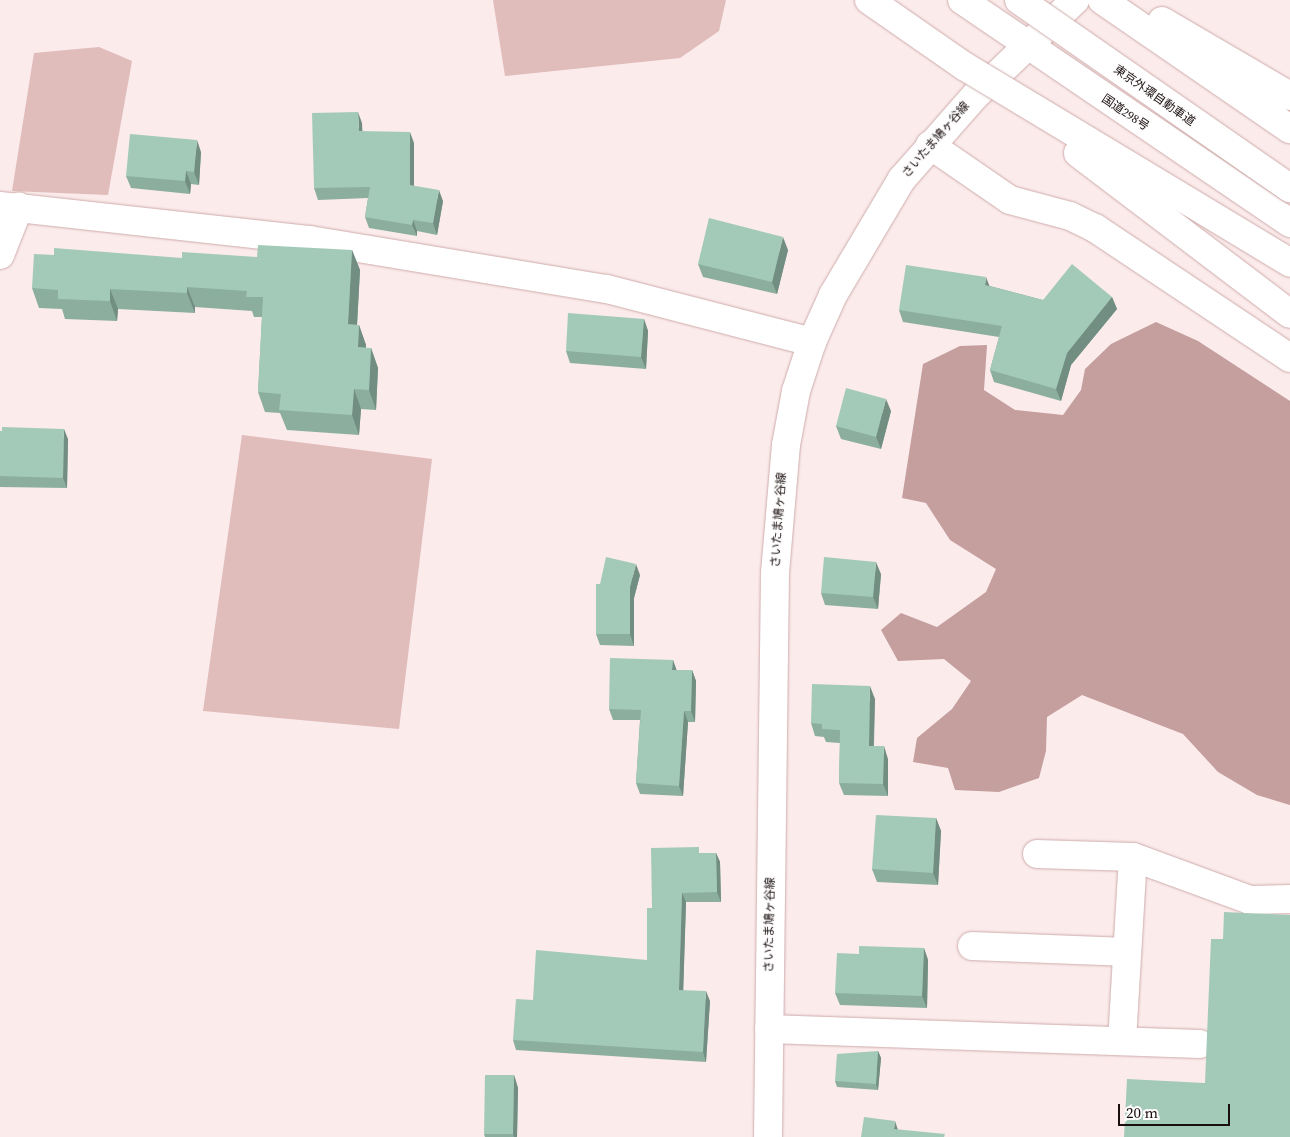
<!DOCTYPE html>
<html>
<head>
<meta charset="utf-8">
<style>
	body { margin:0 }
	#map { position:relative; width:1290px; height:1137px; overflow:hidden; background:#fbebeb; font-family:"Source Serif 4","Noto Sans JP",serif }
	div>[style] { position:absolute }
	.green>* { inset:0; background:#e0bcbb }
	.forest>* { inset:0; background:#c59e9e }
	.roads { filter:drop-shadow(0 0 1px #ceabaa) drop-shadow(0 0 1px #ceabaa) }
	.minor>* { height:28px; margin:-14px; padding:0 14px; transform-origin:14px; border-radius:14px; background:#fff }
	.major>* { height:28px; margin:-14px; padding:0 14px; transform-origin:14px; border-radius:14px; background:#fff }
	.highway>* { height:28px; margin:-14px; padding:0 14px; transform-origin:14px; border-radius:14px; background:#fff }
	.bridges { filter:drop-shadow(0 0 1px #ceabaa) drop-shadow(0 0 1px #ceabaa) }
	.highway-bridge>* { height:28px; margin:-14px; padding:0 14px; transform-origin:14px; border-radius:14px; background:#fff }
	.wall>* { inset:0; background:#8cae9f }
	.shaded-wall>* { inset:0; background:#728d82 }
	.building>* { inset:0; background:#a3cab9 }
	span { translate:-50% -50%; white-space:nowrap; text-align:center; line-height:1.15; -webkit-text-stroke:4px #fdfdfd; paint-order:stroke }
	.street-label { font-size:12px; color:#1a0e0e }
	.scale { position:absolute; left:1118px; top:1104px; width:112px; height:22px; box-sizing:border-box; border:2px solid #1a0e0e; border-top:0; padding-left:6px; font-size:15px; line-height:18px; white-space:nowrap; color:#1a0e0e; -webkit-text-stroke:4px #fdfdfd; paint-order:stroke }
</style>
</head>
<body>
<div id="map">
	<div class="green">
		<i style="clip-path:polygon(493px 0,726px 0,719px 31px,680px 58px,505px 76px)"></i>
		<i style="clip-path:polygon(99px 47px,132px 61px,108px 195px,12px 191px,34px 53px)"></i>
		<i style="clip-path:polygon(242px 435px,432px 459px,399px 729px,203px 711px)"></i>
	</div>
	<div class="forest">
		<i style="clip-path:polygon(1156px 322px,1198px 341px,1290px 401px,1290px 805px,1257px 795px,1218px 772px,1183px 734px,1082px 695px,1047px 717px,1046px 751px,1039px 778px,999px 792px,955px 790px,948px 768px,913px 762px,917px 738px,952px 709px,971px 681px,944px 659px,898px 661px,881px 630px,901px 613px,937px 627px,986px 592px,996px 569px,950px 540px,926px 503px,902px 498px,923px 364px,960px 346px,987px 345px,984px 390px,1015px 410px,1063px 415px,1081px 390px,1085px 369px,1111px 344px)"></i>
	</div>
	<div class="roads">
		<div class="minor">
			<i style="left:930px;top:145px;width:97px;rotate:34.5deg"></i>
			<i style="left:1010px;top:200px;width:62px;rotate:14.9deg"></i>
			<i style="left:1070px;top:216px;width:28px;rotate:26deg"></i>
			<i style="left:1095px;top:228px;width:234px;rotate:33.7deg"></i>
			<i style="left:0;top:206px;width:312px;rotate:6.3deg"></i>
			<i style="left:310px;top:240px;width:301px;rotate:9.4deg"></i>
			<i style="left:607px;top:289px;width:212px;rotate:14.5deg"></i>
			<i style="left:0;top:255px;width:52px;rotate:-68.4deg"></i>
			<i style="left:1037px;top:854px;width:96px;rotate:1.8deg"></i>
			<i style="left:1133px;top:857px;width:125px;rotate:20.2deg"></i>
			<i style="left:1250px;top:900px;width:40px;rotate:-1.4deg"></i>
			<i style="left:972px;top:946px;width:155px;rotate:2.2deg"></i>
			<i style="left:769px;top:1029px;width:431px;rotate:2deg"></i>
			<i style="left:1122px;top:1041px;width:184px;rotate:-86.6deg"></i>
		</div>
		<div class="major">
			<i style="left:768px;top:1137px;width:564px;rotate:-89.29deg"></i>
			<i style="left:775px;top:573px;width:128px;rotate:-85.1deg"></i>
			<i style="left:786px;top:445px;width:55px;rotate:-79.5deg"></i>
			<i style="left:796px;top:391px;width:52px;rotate:-71.9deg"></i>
			<i style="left:812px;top:342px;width:51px;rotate:-65.9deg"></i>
			<i style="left:833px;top:295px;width:135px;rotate:-59.3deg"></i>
			<i style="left:902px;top:179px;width:111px;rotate:-48.7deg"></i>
			<i style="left:975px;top:96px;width:139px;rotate:-43.8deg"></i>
		</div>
		<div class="highway">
			<i style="left:962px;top:0;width:397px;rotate:34.2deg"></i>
			<i style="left:1102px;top:0;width:228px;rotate:34.5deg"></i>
			<i style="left:1162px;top:21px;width:148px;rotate:30.4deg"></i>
		</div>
	</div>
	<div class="bridges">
		<div class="highway-bridge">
			<i style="left:869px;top:0;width:116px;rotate:34.8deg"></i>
			<i style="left:964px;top:66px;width:381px;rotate:31.1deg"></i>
			<i style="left:1019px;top:0;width:330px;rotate:34.8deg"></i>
			<i style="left:1078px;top:153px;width:266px;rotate:37.2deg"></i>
		</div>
	</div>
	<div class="wall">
		<i style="clip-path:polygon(362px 123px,362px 131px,414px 143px,414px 186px,443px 201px,437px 235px,417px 231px,417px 236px,369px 228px,365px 217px,368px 198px,318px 200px,314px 188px)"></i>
		<i style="clip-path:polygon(201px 152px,199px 185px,191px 184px,190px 194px,131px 188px,126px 176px)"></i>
		<i style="clip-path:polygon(352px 250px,360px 270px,357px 325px,359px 325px,366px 345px,366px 348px,371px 348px,378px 368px,376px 410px,361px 409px,359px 435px,287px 430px,280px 413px,265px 412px,258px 392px,262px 317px,254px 317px,252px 311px,195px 307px,195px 313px,118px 309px,117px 321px,65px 319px,62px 309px,39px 308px,32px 288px,182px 258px,257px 257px)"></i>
		<i style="clip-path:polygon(788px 250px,777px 294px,703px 277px,698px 264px)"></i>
		<i style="clip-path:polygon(990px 286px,1043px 300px,1112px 297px,1117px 309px,1071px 365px,1061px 401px,994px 382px,990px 370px,999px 337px,903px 322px,899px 310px)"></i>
		<i style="clip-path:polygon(644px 319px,648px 331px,646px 369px,570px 363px,566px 351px)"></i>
		<i style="clip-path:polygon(891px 411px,881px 449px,841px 439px,836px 426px)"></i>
		<i style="clip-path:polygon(0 431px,68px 439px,67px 488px,0 487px)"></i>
		<i style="clip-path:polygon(881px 574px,878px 609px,825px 605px,821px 593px)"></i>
		<i style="clip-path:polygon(640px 575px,634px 598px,634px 646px,600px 645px,596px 634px,600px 584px)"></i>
		<i style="clip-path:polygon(673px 660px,676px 670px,692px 670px,696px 681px,695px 722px,688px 722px,683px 796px,640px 794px,636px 783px,640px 720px,613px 720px,609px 709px)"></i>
		<i style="clip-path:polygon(875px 699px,874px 746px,888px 759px,888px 796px,844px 795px,839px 783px,840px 743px,826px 742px,824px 737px,815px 736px,811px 723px)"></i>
		<i style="clip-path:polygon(936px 818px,941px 831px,938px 885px,877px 882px,872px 869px)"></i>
		<i style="clip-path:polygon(716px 853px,720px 862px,721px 902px,686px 902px,683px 990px,710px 1001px,706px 1062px,516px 1050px,513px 1040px,533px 1000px,647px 960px,652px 908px)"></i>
		<i style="clip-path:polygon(924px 948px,928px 960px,927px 1008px,840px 1005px,835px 993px,859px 954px)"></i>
		<i style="clip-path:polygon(878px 1051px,881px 1058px,878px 1090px,837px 1087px,835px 1081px)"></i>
		<i style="clip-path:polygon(514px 1075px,518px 1088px,517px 1137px,485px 1137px,484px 1134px)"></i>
	</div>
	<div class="shaded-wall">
		<i style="clip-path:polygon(358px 112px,362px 123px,363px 143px,359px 131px)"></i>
		<i style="clip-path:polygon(410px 132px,414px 143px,414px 196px,410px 185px)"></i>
		<i style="clip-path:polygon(197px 140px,201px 152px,199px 185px,194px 172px)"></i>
		<i style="clip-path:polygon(186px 171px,191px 184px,190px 194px,185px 181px)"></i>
		<i style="clip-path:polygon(439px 190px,443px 201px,437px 235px,433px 223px)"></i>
		<i style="clip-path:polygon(413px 220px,417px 231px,417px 236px,412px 225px)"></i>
		<i style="clip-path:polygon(783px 237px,788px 250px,777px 294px,772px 282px)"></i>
		<i style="clip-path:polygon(352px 250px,360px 270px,356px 344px,348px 324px)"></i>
		<i style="clip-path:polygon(986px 277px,991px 290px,985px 285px)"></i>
		<i style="clip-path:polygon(187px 287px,195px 307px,195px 313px,187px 293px)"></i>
		<i style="clip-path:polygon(110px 289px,118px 309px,117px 321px,110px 301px)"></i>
		<i style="clip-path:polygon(1112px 297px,1117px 309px,1071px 365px,1061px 401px,1056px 389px,1067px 353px)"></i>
		<i style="clip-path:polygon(644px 319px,648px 331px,646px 369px,641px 357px)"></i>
		<i style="clip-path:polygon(359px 325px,366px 345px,365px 367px,358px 347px)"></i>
		<i style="clip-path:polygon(371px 348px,378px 368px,376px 410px,369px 390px)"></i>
		<i style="clip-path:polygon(354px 389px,361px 409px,359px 435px,352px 415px)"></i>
		<i style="clip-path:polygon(886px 399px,891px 411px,881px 449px,876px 437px)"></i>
		<i style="clip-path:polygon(64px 429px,68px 439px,67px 488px,63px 478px)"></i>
		<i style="clip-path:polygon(876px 562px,881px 574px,878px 609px,873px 597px)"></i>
		<i style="clip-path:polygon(636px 564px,640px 575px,634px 598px,634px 646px,630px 634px,630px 587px)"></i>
		<i style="clip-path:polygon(673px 660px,677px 671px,672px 670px)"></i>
		<i style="clip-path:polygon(692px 670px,696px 681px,695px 722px,691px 711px)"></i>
		<i style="clip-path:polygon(870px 686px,875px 699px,873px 759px,869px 746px)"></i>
		<i style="clip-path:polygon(684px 711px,688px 722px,683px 796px,679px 786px)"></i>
		<i style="clip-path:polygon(884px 746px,888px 759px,888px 796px,883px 784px)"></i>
		<i style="clip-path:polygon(936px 818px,941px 831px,938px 885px,933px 873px)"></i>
		<i style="clip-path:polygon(716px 853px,720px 862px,721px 902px,717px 892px)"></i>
		<i style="clip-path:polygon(682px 893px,686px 902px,683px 999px,679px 990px)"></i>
		<i style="clip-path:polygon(924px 948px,928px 960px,927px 1008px,922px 996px)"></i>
		<i style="clip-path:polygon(706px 991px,710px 1001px,706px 1062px,703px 1052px)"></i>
		<i style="clip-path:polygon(878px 1051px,881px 1058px,878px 1090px,876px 1084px)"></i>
		<i style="clip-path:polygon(514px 1075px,518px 1088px,517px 1137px,514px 1137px,513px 1134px)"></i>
		<i style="clip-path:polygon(895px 1121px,899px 1133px,894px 1129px)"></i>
	</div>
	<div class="building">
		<i style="clip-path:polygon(358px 112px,359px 131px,410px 132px,410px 185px,439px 190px,433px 223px,413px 220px,412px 225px,365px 217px,370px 187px,314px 188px,312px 113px)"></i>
		<i style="clip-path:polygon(130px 134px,197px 140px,194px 172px,186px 171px,185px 181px,126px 176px)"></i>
		<i style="clip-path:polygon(709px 218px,783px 237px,772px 282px,698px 264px)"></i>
		<i style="clip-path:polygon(258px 245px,352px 250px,348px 324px,359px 325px,358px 347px,371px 348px,369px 390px,354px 389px,352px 415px,279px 410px,281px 394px,258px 392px,263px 297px,246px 297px,247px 291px,187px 287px,187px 293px,110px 289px,110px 301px,58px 299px,58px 290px,32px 288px,34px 254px,54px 255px,54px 248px,182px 258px,182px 252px,257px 257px)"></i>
		<i style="clip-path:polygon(1072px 264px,1112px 297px,1067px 353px,1056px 389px,990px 370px,1002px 326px,899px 310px,906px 265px,986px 277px,985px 285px,1043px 300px)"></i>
		<i style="clip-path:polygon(568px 313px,644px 319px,641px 357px,566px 351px)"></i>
		<i style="clip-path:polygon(846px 388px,886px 399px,876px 437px,836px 426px)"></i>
		<i style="clip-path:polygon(2px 427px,64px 429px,63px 478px,0 476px,0 431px,2px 431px)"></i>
		<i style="clip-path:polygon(606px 557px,636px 564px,630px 587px,630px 634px,596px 634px,596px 584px,600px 584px)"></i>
		<i style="clip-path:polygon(824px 557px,876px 562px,873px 597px,821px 593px)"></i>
		<i style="clip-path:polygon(610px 658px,673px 660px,672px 670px,692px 670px,691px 711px,684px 711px,679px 786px,636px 783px,641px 710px,609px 709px)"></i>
		<i style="clip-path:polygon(812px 684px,870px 686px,869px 746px,884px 746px,883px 784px,839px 783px,840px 730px,822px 729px,822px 724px,811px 723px)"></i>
		<i style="clip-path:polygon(876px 815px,936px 818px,933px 873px,872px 869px)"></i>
		<i style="clip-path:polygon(699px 847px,699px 853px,716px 853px,717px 892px,682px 893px,679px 990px,706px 991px,703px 1052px,513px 1040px,516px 999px,533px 1000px,536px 950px,647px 960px,647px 908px,652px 908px,651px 848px)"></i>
		<i style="clip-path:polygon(1224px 912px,1290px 915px,1290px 1137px,1124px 1137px,1127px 1079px,1205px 1083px,1211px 939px,1223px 939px)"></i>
		<i style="clip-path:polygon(859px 946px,924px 948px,922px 996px,835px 993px,837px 953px,859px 954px)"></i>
		<i style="clip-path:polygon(878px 1051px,876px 1084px,835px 1081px,837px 1054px)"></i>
		<i style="clip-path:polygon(485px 1075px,514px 1075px,513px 1134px,484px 1134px)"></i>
		<i style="clip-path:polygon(864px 1117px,895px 1121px,894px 1129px,945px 1134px,944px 1137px,861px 1137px)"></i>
	</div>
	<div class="street-label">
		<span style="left:1154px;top:96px;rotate:35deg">東京外環自動車道</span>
		<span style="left:1125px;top:113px;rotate:34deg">国道298号</span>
		<span style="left:936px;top:140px;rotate:-49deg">さいたま鳩ヶ谷線</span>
		<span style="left:779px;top:520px;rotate:-86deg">さいたま鳩ヶ谷線</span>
		<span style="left:770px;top:925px;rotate:-89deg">さいたま鳩ヶ谷線</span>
	</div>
	<div class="scale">20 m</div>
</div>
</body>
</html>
